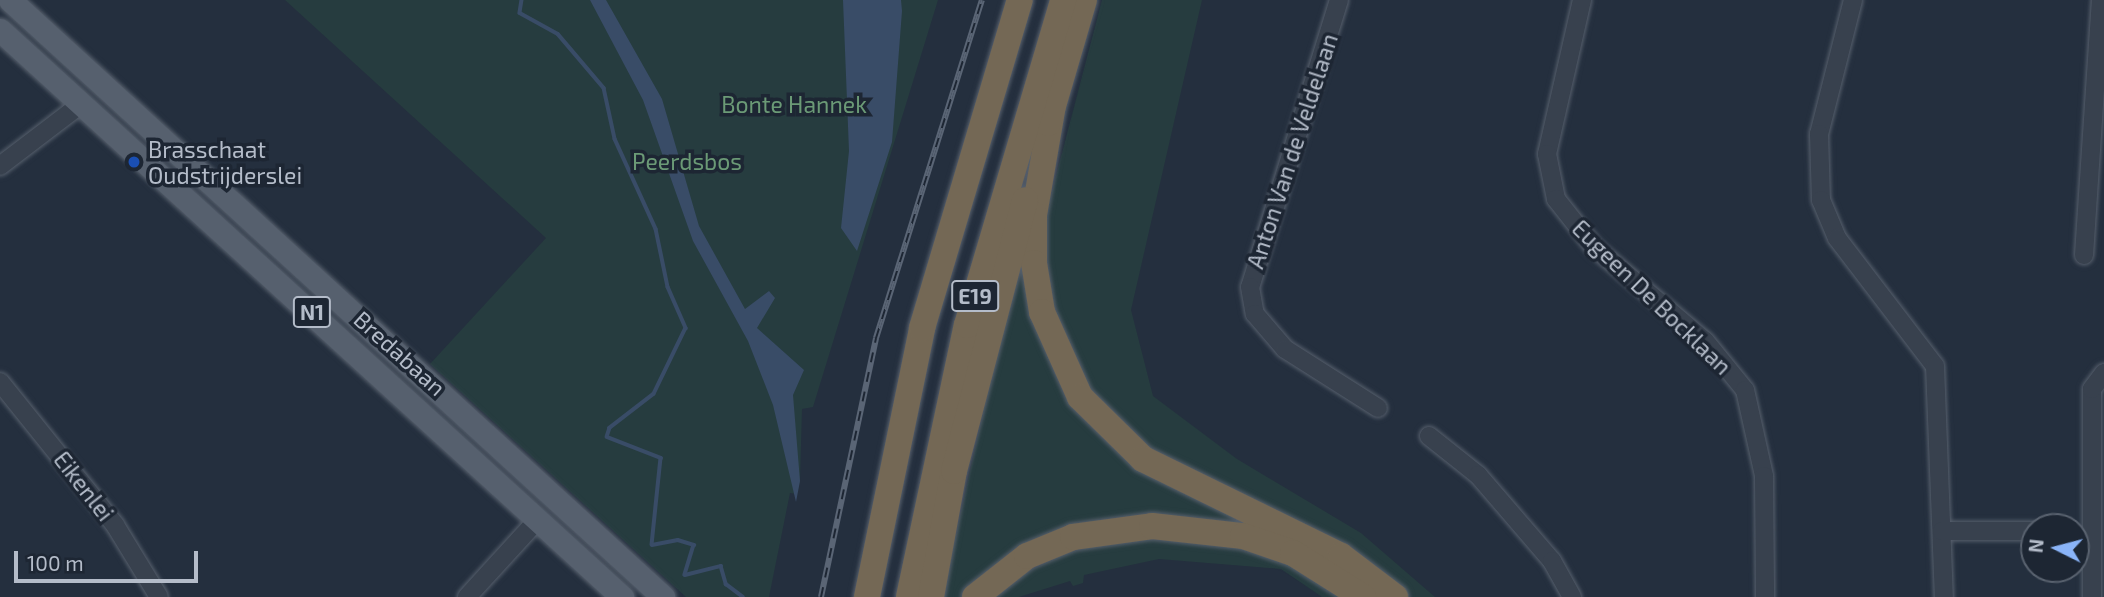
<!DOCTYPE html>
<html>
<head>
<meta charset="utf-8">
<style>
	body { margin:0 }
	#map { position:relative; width:2104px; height:597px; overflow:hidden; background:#242f3e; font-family:"Exo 2",sans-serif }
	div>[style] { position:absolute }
	.green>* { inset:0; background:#263c3f }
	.water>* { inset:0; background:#394c67 }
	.stream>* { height:3.5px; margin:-1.75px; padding:0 1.75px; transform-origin:1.75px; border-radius:1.75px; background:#394c67 }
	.roads { filter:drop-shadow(0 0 2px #565f6c) drop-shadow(0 0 2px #565f6c) }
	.minor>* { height:18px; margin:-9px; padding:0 9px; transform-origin:9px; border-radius:9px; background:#38414e }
	.major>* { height:23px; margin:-11.5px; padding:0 11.5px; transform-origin:11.5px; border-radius:11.5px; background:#56606e }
	.highway>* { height:26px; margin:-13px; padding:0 13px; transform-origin:13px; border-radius:13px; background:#746855 }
	.rail>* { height:6px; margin-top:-3px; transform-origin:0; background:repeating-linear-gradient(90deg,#1d2633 0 10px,#5a6575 0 20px); box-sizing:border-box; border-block:2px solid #5a6575 }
	.dots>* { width:19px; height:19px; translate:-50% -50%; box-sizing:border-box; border:4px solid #1d2633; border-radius:50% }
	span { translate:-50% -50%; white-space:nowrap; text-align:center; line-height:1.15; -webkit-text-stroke:7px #1d2633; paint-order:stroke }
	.shield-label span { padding:2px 5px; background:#1d2633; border:2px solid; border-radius:5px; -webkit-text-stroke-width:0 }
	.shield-label { font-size:21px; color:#b4bcc9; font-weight:700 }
	.park-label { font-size:23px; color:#6b9a76 }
	.poi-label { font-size:23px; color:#b4bcc9 }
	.left { translate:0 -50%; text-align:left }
	.street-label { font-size:23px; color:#b4bcc9 }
	.north { position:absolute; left:2020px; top:513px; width:70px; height:70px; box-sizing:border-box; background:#1d2633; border:2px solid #59626f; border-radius:50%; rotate:276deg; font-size:19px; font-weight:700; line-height:28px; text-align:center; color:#b4bcc9 }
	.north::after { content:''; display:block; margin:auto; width:24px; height:32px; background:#8ab4f8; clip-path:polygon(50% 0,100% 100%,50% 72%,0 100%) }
	.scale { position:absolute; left:14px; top:551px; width:184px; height:32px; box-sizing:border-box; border:4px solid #b4bcc9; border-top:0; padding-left:9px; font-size:21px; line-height:24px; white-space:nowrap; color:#b4bcc9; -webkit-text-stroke:5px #1d2633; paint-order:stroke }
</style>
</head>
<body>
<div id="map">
	<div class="green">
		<i style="clip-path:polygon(285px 0,938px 0,813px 407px,802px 409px,800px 481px,797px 494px,790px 493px,769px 597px,686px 597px,430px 364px,546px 238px)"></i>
		<i style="clip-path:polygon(1102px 0,1202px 0,1131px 310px,1153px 396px,1237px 459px,1361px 533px,1435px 597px,1409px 597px,1209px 484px,1136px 440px,1087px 389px,1045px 286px,1045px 218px)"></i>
		<i style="clip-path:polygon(1027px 258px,1106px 435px,1334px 570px,1132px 522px,964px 597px,942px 597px,1016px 265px)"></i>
		<i style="clip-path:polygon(1128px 539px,1219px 542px,1278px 559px,1346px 597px,1322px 597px,1281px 569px,1159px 559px,1084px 575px,1083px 583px,1073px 586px,1070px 581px,1019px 597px,991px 597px,1013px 578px,1069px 552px)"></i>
	</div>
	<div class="water">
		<i style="clip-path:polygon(590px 0,606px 0,662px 99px,699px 226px,745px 309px,769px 291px,775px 298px,757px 328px,804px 370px,793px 395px,800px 481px,796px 502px,773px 405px,748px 341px,693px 241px,643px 100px)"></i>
		<i style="clip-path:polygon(843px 0,901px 0,902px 11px,892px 142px,857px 251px,841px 228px,849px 151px)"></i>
	</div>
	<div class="stream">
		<i style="left:522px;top:0;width:13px;rotate:99deg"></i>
		<i style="left:520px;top:13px;width:43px;rotate:28.9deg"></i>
		<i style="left:558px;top:34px;width:71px;rotate:49.6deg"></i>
		<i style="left:604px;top:88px;width:52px;rotate:77.8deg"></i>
		<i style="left:615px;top:139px;width:99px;rotate:65.5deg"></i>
		<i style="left:656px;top:229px;width:59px;rotate:78.3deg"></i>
		<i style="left:668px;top:287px;width:45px;rotate:66.3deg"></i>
		<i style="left:686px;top:328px;width:73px;rotate:115.9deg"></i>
		<i style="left:654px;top:394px;width:56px;rotate:142.3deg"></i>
		<i style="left:610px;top:428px;width:9px;rotate:108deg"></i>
		<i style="left:607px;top:437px;width:58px;rotate:21.3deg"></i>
		<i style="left:661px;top:458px;width:87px;rotate:95.9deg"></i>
		<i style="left:652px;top:545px;width:26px;rotate:-11deg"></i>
		<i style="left:678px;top:540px;width:17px;rotate:17deg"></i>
		<i style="left:694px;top:545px;width:31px;rotate:107deg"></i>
		<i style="left:685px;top:575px;width:37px;rotate:-14deg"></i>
		<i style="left:721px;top:566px;width:19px;rotate:74deg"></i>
		<i style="left:726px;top:584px;width:21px;rotate:37deg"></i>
	</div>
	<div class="roads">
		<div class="minor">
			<i style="left:1339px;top:0;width:300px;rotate:107.2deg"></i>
			<i style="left:1250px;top:287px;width:27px;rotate:80deg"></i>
			<i style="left:1255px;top:314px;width:46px;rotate:49.4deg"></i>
			<i style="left:1285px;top:349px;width:110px;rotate:32.4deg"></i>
			<i style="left:1582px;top:0;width:158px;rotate:102.8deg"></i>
			<i style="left:1547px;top:154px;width:46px;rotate:78.7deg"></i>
			<i style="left:1556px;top:199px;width:61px;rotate:51.6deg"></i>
			<i style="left:1594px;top:247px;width:145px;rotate:40.3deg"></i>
			<i style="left:1705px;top:341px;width:63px;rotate:50.8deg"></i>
			<i style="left:1745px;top:390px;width:88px;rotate:77.5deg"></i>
			<i style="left:1764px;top:476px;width:121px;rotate:89.5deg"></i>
			<i style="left:1853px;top:0;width:138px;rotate:104.2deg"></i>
			<i style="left:1819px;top:134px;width:66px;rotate:88.3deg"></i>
			<i style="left:1821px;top:200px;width:41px;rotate:67.2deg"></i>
			<i style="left:1837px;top:238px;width:161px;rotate:52.6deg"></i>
			<i style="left:1935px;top:366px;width:231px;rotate:87.8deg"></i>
			<i style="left:0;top:166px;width:102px;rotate:-37.4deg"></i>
			<i style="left:2084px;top:255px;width:256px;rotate:-86.2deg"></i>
			<i style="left:0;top:382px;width:184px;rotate:51.2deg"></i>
			<i style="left:115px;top:525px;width:84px;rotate:58.6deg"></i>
			<i style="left:1429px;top:436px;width:63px;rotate:38.5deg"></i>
			<i style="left:1478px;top:475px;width:113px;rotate:49.3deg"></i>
			<i style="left:1552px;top:561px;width:41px;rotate:60.9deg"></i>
			<i style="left:1942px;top:531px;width:92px"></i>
			<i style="left:467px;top:597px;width:93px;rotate:-47.6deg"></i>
			<i style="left:2092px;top:597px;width:208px;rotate:-90deg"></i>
			<i style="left:2092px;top:389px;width:20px;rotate:-53deg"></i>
		</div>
		<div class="major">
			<i style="left:10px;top:0;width:885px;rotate:42.43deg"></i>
			<i style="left:0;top:30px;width:842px;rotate:42.35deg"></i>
		</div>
		<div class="highway">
			<i style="left:1053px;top:105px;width:112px;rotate:99.8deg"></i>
			<i style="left:1034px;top:215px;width:48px;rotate:90deg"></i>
			<i style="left:1034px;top:263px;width:50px;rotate:80.7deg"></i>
			<i style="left:1042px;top:312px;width:93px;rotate:65.9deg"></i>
			<i style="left:1080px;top:397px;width:88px;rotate:44.5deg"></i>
			<i style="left:1143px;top:459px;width:220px;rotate:26.1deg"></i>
			<i style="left:1341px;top:556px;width:68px;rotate:37.2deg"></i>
			<i style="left:1048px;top:123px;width:128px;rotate:-73.7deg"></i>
			<i style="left:867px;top:597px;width:275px;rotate:-78.4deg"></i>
			<i style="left:922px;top:328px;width:342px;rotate:-73.4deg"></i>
			<i style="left:909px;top:597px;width:278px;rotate:-78deg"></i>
			<i style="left:967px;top:325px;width:339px;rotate:-73.5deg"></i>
			<i style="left:931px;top:597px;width:128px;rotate:-79.7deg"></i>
			<i style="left:954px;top:471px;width:280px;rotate:-75.3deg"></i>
			<i style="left:975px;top:597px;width:66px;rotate:-38.3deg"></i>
			<i style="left:1027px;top:556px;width:50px;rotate:-22.4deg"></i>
			<i style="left:1073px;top:537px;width:80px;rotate:-7.9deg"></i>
			<i style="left:1152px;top:526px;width:92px;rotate:6.3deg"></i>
			<i style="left:1243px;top:536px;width:53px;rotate:18.8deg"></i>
			<i style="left:1293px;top:553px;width:83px;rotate:32.2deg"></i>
		</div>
	</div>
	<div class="rail">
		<i style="left:821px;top:597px;width:265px;rotate:-78deg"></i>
		<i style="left:876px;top:338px;width:354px;rotate:-72.6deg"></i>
	</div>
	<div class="dots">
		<i style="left:134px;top:162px;background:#1a4fb4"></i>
	</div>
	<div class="shield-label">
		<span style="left:975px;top:296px">E19</span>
		<span style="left:312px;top:312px">N1</span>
	</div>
	<div class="park-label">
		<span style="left:794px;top:104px">Bonte Hannek</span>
		<span style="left:687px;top:161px">Peerdsbos</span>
	</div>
	<div class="poi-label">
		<span class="left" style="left:148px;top:162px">Brasschaat<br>Oudstrijderslei</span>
	</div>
	<div class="street-label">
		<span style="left:1292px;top:151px;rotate:-72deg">Anton Van de Veldelaan</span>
		<span style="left:1652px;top:297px;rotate:44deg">Eugeen De Bocklaan</span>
		<span style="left:400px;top:353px;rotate:42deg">Bredabaan</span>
		<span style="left:84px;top:486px;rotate:52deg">Eikenlei</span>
	</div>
	<div class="north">N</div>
	<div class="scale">100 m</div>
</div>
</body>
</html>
